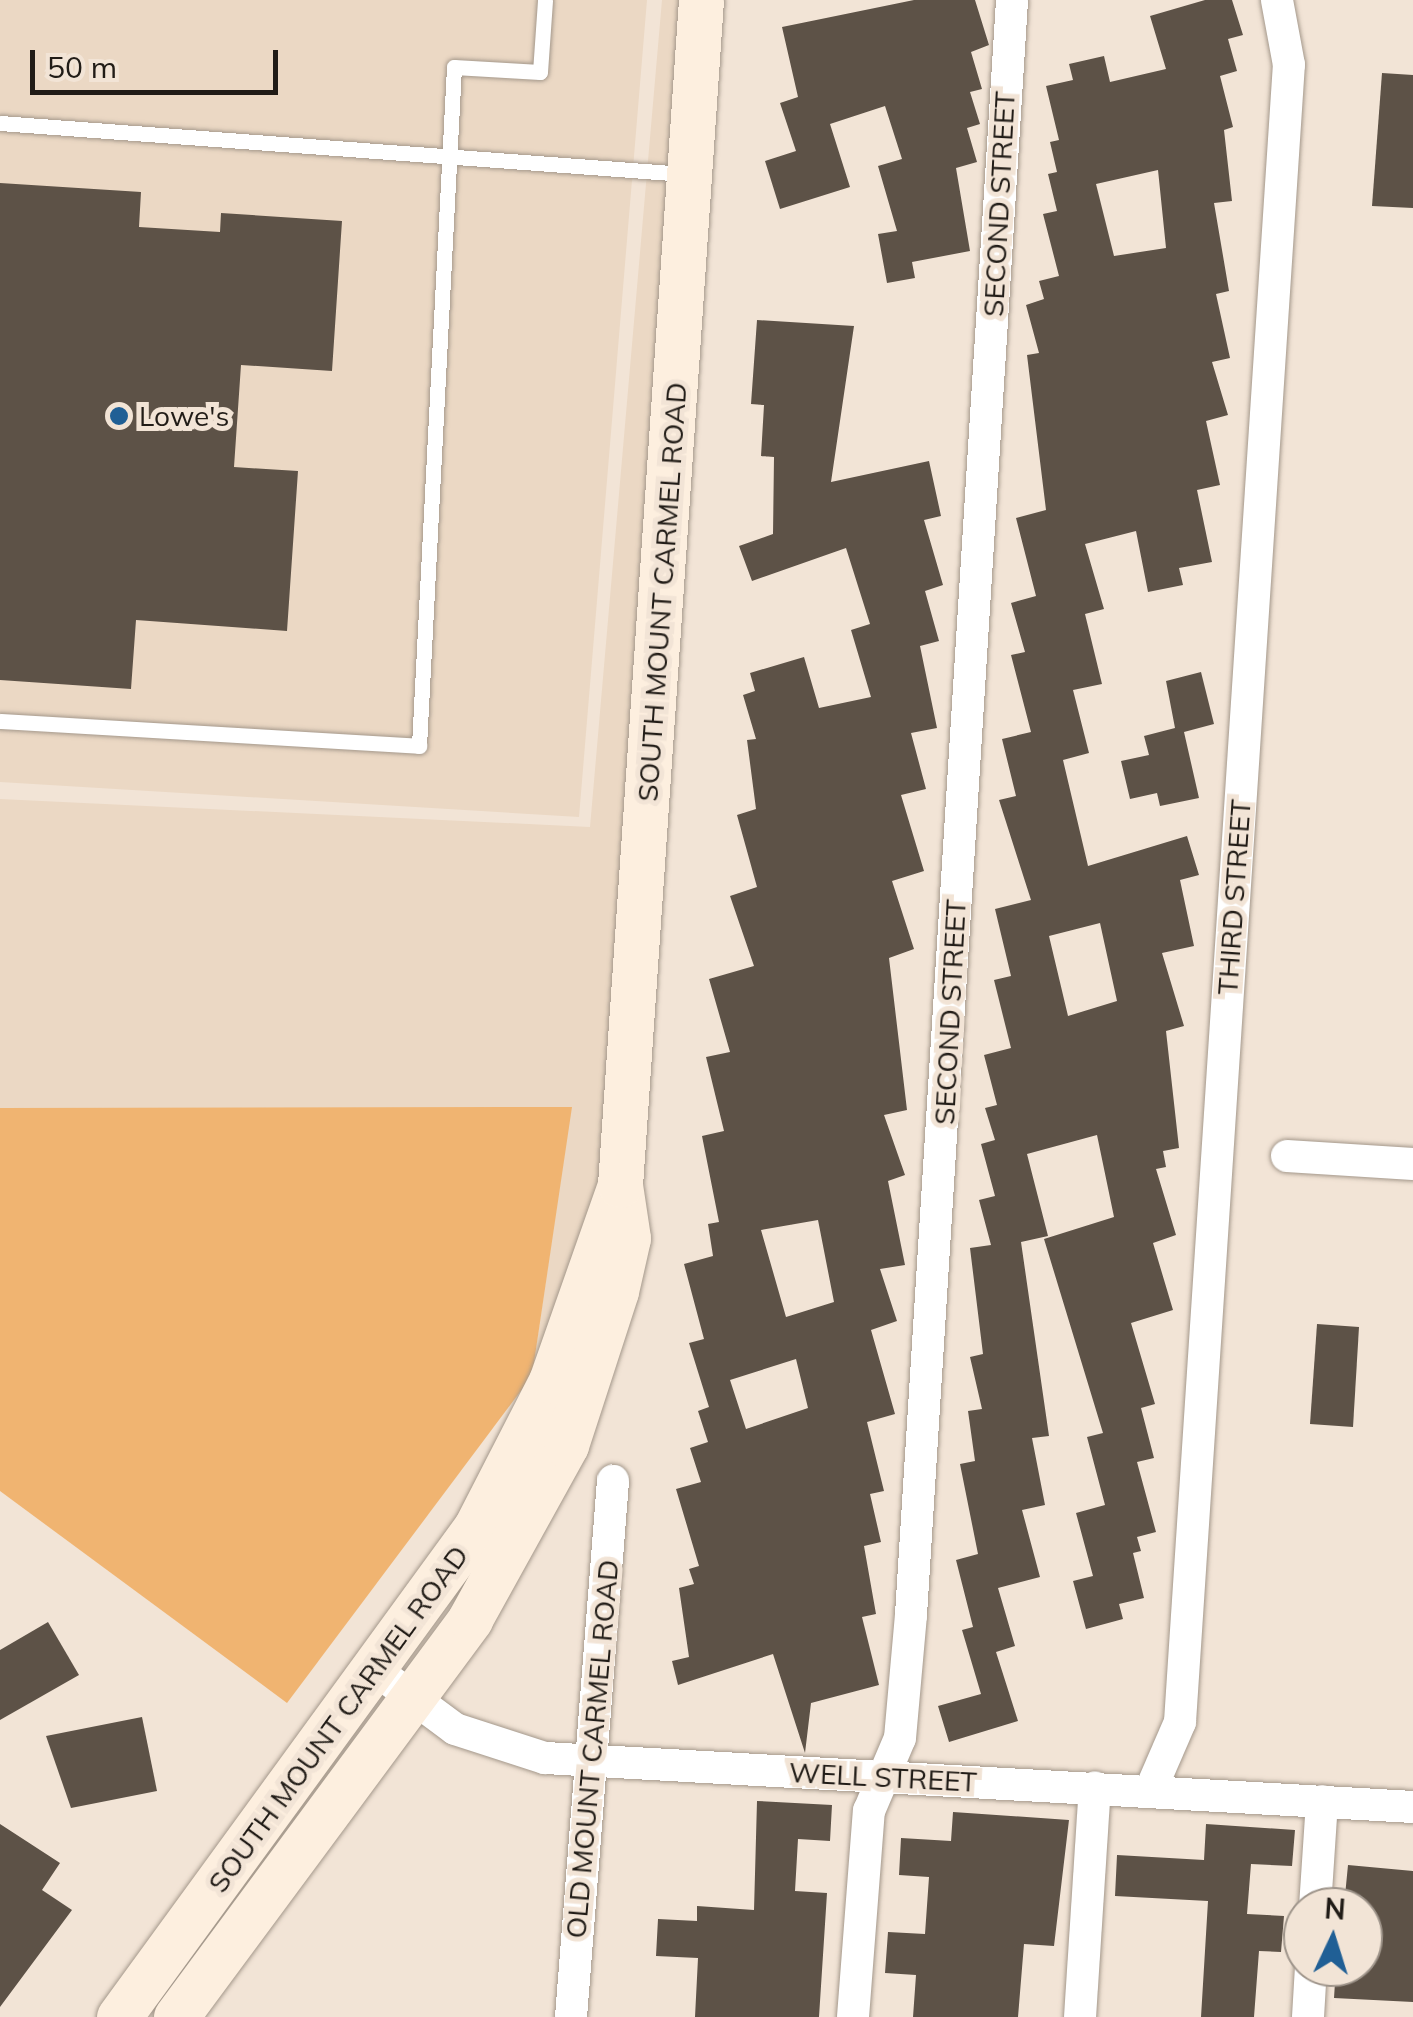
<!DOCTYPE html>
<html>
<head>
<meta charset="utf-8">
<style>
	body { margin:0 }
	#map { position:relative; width:1413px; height:2017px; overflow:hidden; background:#f2e4d6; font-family:Mulish,sans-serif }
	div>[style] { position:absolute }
	.built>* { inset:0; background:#ebd8c4 }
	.water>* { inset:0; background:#f0b471 }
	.building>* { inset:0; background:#5d5247 }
	.roads { filter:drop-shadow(0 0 2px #a4988b) drop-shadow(0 0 2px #a4988b) }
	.lane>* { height:15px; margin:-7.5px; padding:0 7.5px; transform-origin:7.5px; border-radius:7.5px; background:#fff }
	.street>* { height:32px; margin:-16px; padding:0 16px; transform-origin:16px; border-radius:16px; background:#fff }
	.secondary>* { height:45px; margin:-22.5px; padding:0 22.5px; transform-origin:22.5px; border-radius:22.5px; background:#fdefdf }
	.dots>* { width:28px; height:28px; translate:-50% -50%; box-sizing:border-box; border:5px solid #f2e4d6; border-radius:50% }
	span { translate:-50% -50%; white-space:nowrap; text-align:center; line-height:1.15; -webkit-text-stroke:10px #f2e4d6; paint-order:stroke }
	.street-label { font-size:28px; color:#211c17 }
	.poi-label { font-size:28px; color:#211c17 }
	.left { translate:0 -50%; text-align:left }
	.north { position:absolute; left:1283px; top:1887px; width:100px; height:100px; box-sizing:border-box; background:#f2e4d6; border:2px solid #9e948a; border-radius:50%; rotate:4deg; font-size:28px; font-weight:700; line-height:40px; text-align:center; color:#211c17 }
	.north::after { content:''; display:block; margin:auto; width:35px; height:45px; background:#205f95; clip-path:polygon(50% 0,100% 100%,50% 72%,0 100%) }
	.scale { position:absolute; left:30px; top:50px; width:248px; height:45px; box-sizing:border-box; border:5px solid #211c17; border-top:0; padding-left:12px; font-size:30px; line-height:35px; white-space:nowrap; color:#211c17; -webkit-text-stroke:8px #f2e4d6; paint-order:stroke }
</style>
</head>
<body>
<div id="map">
	<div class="built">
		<i style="clip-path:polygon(0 0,647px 0,579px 817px,0 782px)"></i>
		<i style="clip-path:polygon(662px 0,684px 0,601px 1184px,532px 1376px,571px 1108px,0 1108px,0 799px,590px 827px)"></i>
	</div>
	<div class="water">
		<i style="clip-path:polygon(572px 1107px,532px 1376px,287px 1703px,0 1491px,0 1108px)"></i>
	</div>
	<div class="building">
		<i style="clip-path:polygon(914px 0,975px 0,989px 45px,971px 52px,982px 89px,970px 92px,980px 124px,967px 128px,977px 162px,956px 168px,970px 251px,912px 262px,915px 278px,887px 283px,878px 234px,897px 231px,878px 166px,902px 159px,885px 106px,830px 124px,850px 187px,780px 209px,765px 161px,796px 151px,780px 103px,798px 97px,782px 27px)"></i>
		<i style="clip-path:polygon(evenodd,1205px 0,1232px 0,1243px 35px,1228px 39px,1237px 71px,1220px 76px,1233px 127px,1224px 130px,1232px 201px,1214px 203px,1229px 291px,1216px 294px,1230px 358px,1212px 362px,1228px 415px,1206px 421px,1220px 485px,1197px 490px,1212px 562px,1179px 568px,1183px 585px,1148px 592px,1136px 531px,1085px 544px,1104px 609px,1085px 614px,1102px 684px,1073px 690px,1089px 753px,1063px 760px,1088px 866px,1187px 836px,1199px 875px,1180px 880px,1194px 946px,1162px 953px,1184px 1026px,1166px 1031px,1179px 1148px,1163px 1151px,1166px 1167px,1156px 1169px,1176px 1235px,1153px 1243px,1173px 1310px,1131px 1323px,1155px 1404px,1141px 1408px,1154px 1458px,1137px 1462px,1156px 1532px,1137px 1537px,1141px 1551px,1133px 1553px,1144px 1598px,1119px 1604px,1123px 1619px,1086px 1629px,1073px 1581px,1093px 1576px,1076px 1513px,1105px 1505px,1087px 1437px,1103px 1433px,1044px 1239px,1114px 1217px,1097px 1135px,1027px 1154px,1048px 1236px,1021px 1242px,1049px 1436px,1032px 1438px,1045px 1505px,1022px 1510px,1040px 1577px,998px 1588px,1015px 1646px,996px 1652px,1018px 1721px,949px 1742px,938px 1706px,981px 1694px,962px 1630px,973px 1627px,956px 1560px,978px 1554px,960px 1464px,975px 1461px,968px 1411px,982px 1409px,970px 1357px,983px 1354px,970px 1248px,991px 1245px,979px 1200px,995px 1196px,981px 1144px,995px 1140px,985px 1108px,997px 1105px,984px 1055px,1011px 1048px,994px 980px,1011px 976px,995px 909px,1031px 900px,999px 800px,1016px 796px,1002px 739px,1031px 732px,1011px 655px,1025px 652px,1011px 603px,1036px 596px,1016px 518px,1046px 510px,1027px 355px,1039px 353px,1026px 305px,1044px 299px,1039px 281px,1059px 276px,1043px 214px,1057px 211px,1048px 174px,1057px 172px,1050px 142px,1059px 140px,1046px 86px,1073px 80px,1069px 64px,1104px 56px,1110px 82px,1166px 69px,1150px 16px,1205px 0,1158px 170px,1166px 248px,1114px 256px,1096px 184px,1158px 170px,1205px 0,1100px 923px,1117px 1001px,1068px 1016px,1049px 936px,1100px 923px)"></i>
		<i style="clip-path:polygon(1382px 73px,1413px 75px,1413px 208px,1372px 206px)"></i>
		<i style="clip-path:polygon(0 183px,141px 192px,139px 227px,220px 232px,221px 213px,342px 221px,332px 371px,241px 365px,234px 467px,298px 471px,287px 631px,136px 620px,131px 689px,0 680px)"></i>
		<i style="clip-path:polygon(evenodd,757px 320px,854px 326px,831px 482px,929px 461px,941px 516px,924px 520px,943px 585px,925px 591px,939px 641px,920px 646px,937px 728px,911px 733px,926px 789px,901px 795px,924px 871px,892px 881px,914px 949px,889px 958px,907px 1110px,884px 1115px,905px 1175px,888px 1181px,905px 1265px,880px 1269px,897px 1321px,871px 1330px,895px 1414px,867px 1422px,884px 1491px,870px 1494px,881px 1542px,864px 1546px,876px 1614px,862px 1617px,879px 1685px,811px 1703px,805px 1753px,773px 1654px,678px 1685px,672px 1661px,689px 1657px,679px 1588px,694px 1584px,689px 1569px,699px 1566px,676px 1489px,701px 1482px,690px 1448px,708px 1442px,698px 1411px,709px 1407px,689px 1343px,704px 1339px,684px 1264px,713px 1256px,708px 1224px,719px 1222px,702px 1136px,724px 1131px,706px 1057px,730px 1052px,709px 979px,754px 966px,730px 896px,757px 887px,737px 815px,756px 809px,747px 740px,756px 739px,743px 695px,755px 691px,750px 673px,804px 657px,819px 708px,871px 697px,851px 630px,870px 624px,846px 548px,752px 581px,739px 546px,773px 534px,774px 457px,761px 456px,764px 405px,751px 404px,757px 320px,818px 1220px,834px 1302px,786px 1317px,761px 1230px,818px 1220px,757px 320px,796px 1359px,808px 1408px,746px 1429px,730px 1380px,796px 1359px)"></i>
		<i style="clip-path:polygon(1201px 672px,1214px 724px,1184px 732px,1199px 798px,1160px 806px,1157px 793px,1130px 799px,1121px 761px,1149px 755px,1144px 736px,1175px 728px,1166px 681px)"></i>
		<i style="clip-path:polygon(1317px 1324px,1359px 1327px,1353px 1427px,1310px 1424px)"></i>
		<i style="clip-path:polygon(48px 1622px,79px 1675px,0 1720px,0 1650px)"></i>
		<i style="clip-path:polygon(142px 1717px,157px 1791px,71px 1808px,46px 1736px)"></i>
		<i style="clip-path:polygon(757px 1801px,832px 1805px,830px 1841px,798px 1839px,795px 1891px,827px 1893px,819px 2017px,695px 2017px,698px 1958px,656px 1956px,658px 1919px,697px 1921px,697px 1906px,754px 1910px)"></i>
		<i style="clip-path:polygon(953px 1812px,1069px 1820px,1054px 1946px,1024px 1944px,1018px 2017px,913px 2017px,916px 1975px,885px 1973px,888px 1932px,925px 1934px,929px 1877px,899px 1875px,901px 1838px,951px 1841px)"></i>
		<i style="clip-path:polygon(0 1824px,60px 1863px,42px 1890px,72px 1910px,0 2007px)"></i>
		<i style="clip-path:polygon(1206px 1824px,1295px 1830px,1292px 1866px,1251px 1864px,1247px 1914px,1284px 1916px,1281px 1952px,1259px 1951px,1254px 2017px,1201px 2017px,1208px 1901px,1115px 1896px,1117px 1855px,1204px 1860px)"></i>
		<i style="clip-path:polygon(1348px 1865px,1413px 1871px,1413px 2002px,1334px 1998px,1336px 1967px,1363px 1967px,1365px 1908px,1344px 1906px)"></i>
	</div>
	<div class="roads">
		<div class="lane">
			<i style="left:0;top:123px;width:686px;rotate:4.26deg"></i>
			<i style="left:0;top:721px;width:420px;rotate:3.4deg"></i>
			<i style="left:419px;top:746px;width:680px;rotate:-87.05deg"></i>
			<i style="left:454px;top:67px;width:86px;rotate:3.3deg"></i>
			<i style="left:540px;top:72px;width:72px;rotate:-86deg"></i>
		</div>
		<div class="street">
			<i style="left:1287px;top:1156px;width:126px;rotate:3.6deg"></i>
			<i style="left:377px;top:1671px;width:97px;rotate:36.6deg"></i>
			<i style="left:455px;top:1729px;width:95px;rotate:17.9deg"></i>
			<i style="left:545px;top:1758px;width:869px;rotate:3.23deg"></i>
			<i style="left:1151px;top:1789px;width:73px;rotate:-66.6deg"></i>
			<i style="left:1180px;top:1722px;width:1661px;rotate:-86.24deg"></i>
			<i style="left:1289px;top:65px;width:66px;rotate:-100.5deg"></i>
			<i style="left:1315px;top:1907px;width:106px;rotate:-86.2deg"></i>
			<i style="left:571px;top:2017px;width:538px;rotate:-85.52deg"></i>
			<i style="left:853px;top:2017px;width:207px;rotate:-85.6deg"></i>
			<i style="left:869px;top:1811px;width:79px;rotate:-67deg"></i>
			<i style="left:900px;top:1738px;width:123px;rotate:-84.9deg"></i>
			<i style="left:911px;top:1615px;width:1618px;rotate:-86.42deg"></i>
			<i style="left:1080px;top:2017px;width:230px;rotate:-86.3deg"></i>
			<i style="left:1308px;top:2017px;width:50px;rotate:-86.6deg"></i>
		</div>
		<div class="secondary">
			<i style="left:119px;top:2017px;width:606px;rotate:-53.92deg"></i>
			<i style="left:476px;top:1527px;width:164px;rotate:-62.8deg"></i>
			<i style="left:551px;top:1381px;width:208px;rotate:-70.6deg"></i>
			<i style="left:176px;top:2017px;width:495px;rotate:-53.5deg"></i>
			<i style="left:470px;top:1619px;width:199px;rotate:-61.1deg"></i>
			<i style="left:566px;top:1445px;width:162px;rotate:-72deg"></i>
			<i style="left:616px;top:1291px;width:54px;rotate:-77.2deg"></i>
			<i style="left:628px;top:1238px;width:54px;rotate:-98.6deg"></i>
			<i style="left:620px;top:1185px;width:1188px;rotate:-86.09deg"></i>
		</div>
	</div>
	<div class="dots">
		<i style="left:119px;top:416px;background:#205f95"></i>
	</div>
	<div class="street-label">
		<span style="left:999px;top:204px;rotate:-87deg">SECOND STREET</span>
		<span style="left:662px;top:592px;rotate:-86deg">SOUTH MOUNT CARMEL ROAD</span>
		<span style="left:1234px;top:897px;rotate:-86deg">THIRD STREET</span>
		<span style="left:950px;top:1012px;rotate:-87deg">SECOND STREET</span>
		<span style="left:338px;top:1719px;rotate:-54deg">SOUTH MOUNT CARMEL ROAD</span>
		<span style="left:592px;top:1749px;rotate:-85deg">OLD MOUNT CARMEL ROAD</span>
		<span style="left:883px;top:1777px;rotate:3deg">WELL STREET</span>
	</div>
	<div class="poi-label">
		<span class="left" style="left:139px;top:416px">Lowe's</span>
	</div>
	<div class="north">N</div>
	<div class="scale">50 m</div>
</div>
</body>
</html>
